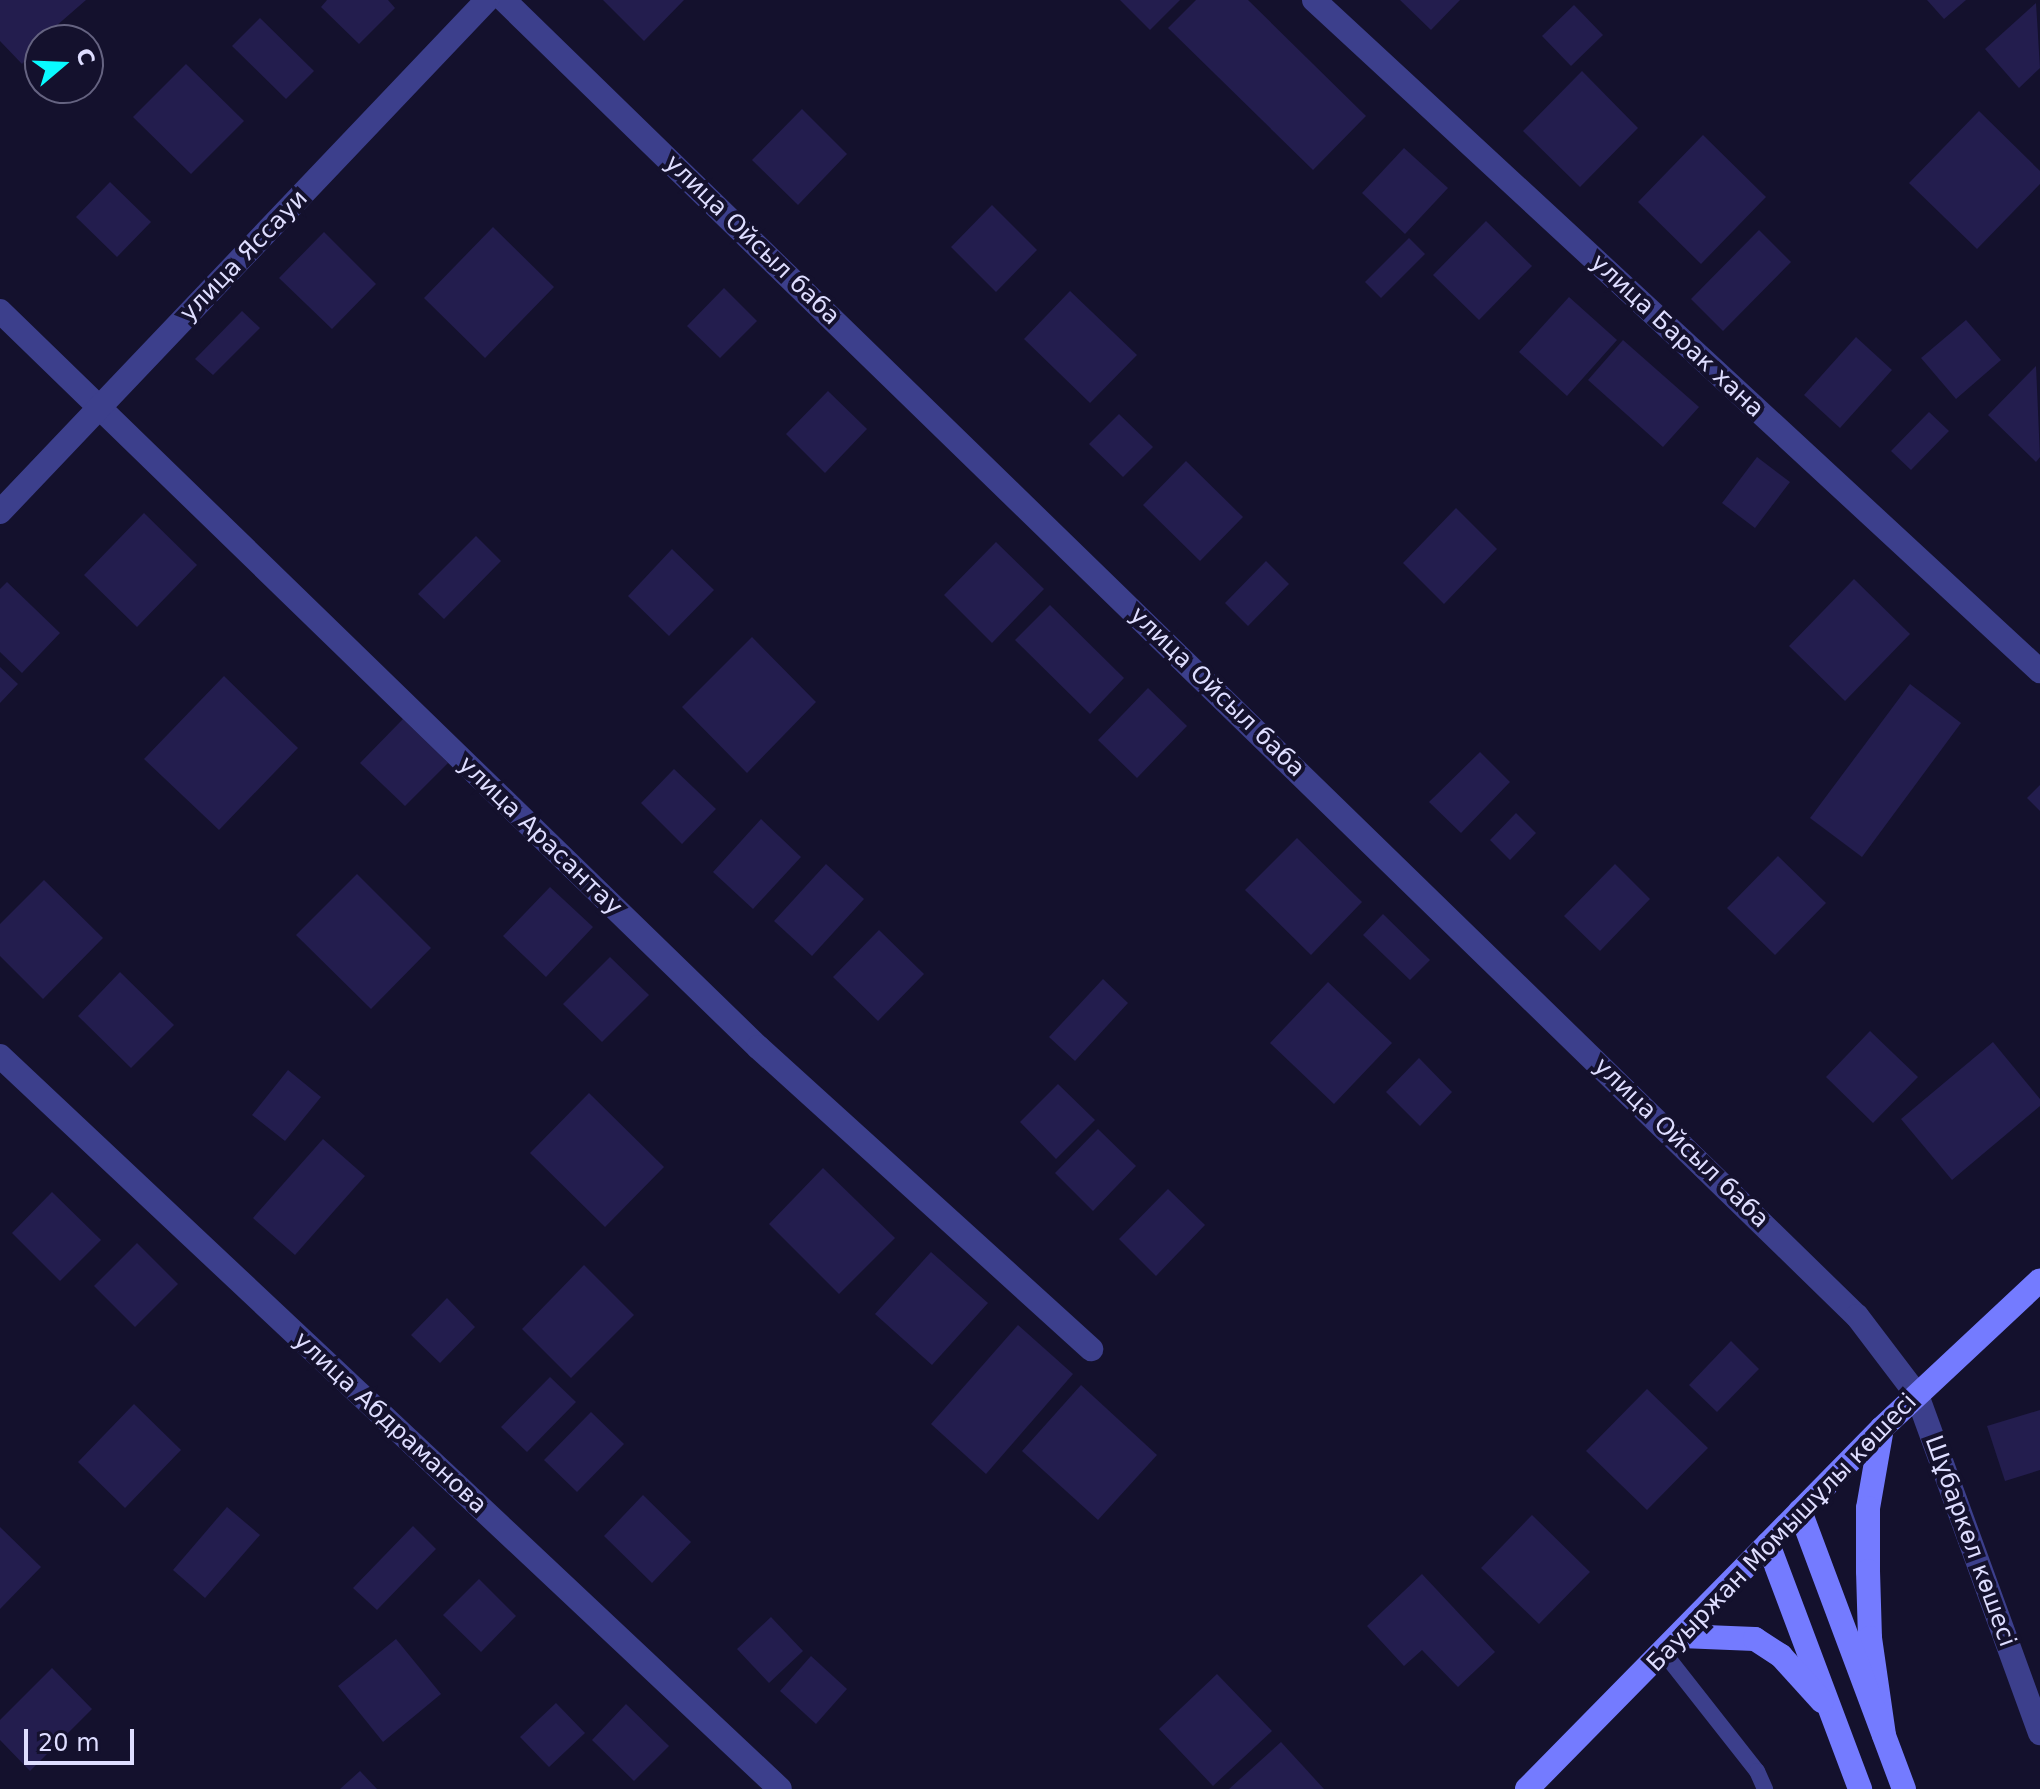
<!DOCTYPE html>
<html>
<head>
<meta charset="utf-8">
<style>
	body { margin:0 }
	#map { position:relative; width:2040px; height:1789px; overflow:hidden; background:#14112d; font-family:"DejaVu Sans",sans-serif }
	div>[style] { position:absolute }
	.building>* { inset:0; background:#231d4e }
	.lane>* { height:16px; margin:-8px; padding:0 8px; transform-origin:8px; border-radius:8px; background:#3c3f8c }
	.street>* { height:24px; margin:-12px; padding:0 12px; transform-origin:12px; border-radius:12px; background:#3c3f8c }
	.secondary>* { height:24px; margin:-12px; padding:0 12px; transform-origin:12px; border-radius:12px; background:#747bff }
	span { translate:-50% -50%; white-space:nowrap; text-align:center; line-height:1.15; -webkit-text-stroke:8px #14112d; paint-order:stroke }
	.street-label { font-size:24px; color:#deddff }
	.north { position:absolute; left:24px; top:24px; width:80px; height:80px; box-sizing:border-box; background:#14112d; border:2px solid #656381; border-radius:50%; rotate:71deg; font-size:22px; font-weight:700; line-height:32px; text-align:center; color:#deddff }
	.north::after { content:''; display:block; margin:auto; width:28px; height:36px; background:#09faff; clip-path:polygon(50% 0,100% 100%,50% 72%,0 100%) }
	.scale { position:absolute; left:24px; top:1729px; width:110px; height:36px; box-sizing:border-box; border:4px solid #deddff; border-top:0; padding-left:10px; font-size:24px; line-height:28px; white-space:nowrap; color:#deddff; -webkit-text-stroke:6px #14112d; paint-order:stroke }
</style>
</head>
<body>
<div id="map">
	<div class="building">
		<i style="clip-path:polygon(0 0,86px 0,40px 40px,22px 64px,0 41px)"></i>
		<i style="clip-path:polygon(327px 0,388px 0,395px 8px,359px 44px,321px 7px)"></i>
		<i style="clip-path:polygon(603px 0,684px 0,644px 41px)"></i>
		<i style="clip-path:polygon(1120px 0,1180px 0,1150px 30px)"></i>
		<i style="clip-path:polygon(1196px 0,1248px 0,1366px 116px,1313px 170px,1168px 28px)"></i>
		<i style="clip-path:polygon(1400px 0,1460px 0,1431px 30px)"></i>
		<i style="clip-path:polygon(1927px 0,1966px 0,1944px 19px)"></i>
		<i style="clip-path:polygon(2036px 3px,2040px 68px,2019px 88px,1985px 49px)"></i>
		<i style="clip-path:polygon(1574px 5px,1603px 35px,1571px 66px,1542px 36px)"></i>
		<i style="clip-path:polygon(260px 18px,314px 71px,286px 99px,232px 46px)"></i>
		<i style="clip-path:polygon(186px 64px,244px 121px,191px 174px,133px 117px)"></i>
		<i style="clip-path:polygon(1582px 71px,1638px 128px,1580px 187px,1523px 131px)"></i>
		<i style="clip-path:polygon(802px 109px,847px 154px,798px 205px,752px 160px)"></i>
		<i style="clip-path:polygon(1979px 111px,2040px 171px,2040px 184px,1977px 249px,1909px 183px)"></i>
		<i style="clip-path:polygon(1703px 135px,1766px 197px,1701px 264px,1638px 202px)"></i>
		<i style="clip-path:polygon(1404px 148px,1448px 188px,1405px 234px,1362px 193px)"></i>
		<i style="clip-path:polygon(110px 182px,151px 222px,117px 257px,76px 217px)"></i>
		<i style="clip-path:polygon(992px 205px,1037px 250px,996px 292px,951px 247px)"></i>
		<i style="clip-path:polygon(1486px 221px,1532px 266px,1479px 320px,1433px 275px)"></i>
		<i style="clip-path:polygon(493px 227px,554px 287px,485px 358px,424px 298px)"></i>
		<i style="clip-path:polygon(1759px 230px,1791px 262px,1723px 331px,1691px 299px)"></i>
		<i style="clip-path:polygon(324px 232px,376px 284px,332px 329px,279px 278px)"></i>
		<i style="clip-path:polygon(1409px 238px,1425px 254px,1381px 298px,1365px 282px)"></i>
		<i style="clip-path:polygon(724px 288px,757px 321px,720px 358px,687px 326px)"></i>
		<i style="clip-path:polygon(1070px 291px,1137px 355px,1090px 403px,1024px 339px)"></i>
		<i style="clip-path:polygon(1569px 297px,1617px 340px,1567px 396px,1519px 352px)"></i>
		<i style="clip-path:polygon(242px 311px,260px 328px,213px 375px,195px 359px)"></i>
		<i style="clip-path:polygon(1966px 320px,2001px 360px,1956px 399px,1921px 358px)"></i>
		<i style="clip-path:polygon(1856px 337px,1892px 370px,1840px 428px,1804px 395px)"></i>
		<i style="clip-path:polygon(1623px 340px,1699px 407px,1663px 447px,1588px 380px)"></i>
		<i style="clip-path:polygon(2036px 366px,2040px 457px,2036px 462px,1988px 415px)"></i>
		<i style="clip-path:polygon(828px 391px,867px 429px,825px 473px,786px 434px)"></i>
		<i style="clip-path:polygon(1929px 412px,1949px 431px,1911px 470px,1891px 451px)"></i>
		<i style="clip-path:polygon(1119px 414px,1153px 447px,1123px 477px,1089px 444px)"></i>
		<i style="clip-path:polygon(1757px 457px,1790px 482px,1755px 528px,1722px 503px)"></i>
		<i style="clip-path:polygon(1186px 461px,1243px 517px,1200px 561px,1143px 505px)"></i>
		<i style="clip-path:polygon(1456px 508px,1497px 549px,1444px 604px,1403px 563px)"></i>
		<i style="clip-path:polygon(144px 513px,197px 565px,137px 627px,84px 575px)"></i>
		<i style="clip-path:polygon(476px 536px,501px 561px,444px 619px,418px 594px)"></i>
		<i style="clip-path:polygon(996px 542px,1044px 589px,992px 643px,944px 595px)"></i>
		<i style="clip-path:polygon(672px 549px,714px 590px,669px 636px,628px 596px)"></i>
		<i style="clip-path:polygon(1266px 561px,1289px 584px,1248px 626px,1225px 603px)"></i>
		<i style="clip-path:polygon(1854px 579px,1910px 634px,1845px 701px,1789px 646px)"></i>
		<i style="clip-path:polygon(7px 582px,60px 633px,22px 673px,0 652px,0 589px)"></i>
		<i style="clip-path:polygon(1050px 605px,1124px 678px,1090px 714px,1015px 640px)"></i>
		<i style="clip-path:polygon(752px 637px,816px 702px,747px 773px,682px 707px)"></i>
		<i style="clip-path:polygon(0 667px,18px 684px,0 703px)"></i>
		<i style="clip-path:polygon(224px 676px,298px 748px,219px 830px,144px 759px)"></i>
		<i style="clip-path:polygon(1910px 684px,1961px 723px,1862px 857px,1810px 818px)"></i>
		<i style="clip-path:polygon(1148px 688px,1187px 726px,1137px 778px,1098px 740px)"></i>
		<i style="clip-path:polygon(403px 719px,448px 763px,405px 806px,360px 763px)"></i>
		<i style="clip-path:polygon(1480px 752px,1510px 782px,1461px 833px,1429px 802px)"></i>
		<i style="clip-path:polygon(674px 769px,716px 809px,682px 844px,641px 803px)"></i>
		<i style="clip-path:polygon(2040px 785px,2040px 811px,2027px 798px)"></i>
		<i style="clip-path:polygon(1516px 813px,1536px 833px,1510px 860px,1490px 840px)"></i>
		<i style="clip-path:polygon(761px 819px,801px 857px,753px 909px,713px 872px)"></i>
		<i style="clip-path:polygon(1297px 838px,1362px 902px,1311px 955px,1245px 890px)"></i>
		<i style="clip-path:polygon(1778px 856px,1826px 903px,1775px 955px,1727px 908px)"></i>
		<i style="clip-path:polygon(826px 864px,864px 899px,812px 956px,774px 921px)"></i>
		<i style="clip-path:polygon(1615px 864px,1650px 899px,1600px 951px,1564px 916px)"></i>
		<i style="clip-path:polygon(357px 874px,431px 948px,371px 1009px,296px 935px)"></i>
		<i style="clip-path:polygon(44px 880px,103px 938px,43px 999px,0 956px,0 924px)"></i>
		<i style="clip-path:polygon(550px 887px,593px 927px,546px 977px,503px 936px)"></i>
		<i style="clip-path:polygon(1383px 914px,1430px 960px,1410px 980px,1363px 935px)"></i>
		<i style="clip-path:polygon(879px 930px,924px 974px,878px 1021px,833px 977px)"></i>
		<i style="clip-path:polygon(610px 957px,649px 995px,602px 1042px,563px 1004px)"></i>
		<i style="clip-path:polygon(120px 972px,174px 1025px,131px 1068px,78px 1016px)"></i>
		<i style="clip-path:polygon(1103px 979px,1128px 1003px,1075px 1061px,1049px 1037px)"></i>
		<i style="clip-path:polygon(1328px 982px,1392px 1043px,1334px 1104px,1270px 1043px)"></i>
		<i style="clip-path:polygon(1870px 1031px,1918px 1077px,1873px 1123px,1826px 1077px)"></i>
		<i style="clip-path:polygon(1993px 1042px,2040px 1099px,2040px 1106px,1952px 1180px,1901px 1119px)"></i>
		<i style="clip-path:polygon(1419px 1058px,1452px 1092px,1420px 1126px,1386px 1092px)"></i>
		<i style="clip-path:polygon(288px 1070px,321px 1097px,285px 1141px,252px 1115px)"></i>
		<i style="clip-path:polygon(1058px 1084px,1095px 1120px,1056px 1159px,1020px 1122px)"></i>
		<i style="clip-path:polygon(589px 1093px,664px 1167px,605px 1227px,530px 1153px)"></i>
		<i style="clip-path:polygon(1098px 1129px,1136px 1166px,1093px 1211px,1055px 1173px)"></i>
		<i style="clip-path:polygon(323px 1139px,365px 1176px,295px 1255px,253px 1218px)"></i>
		<i style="clip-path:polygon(823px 1168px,895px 1238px,839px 1294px,769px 1224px)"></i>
		<i style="clip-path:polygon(1168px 1189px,1205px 1225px,1156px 1276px,1119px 1239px)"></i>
		<i style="clip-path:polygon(52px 1192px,101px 1240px,60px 1281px,12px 1233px)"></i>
		<i style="clip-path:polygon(137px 1243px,178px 1284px,135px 1327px,94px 1286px)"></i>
		<i style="clip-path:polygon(931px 1252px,988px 1303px,932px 1365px,875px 1314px)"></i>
		<i style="clip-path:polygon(584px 1265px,634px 1315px,571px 1378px,522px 1329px)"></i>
		<i style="clip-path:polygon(447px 1298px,475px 1327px,440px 1363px,411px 1335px)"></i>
		<i style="clip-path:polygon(1018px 1325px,1073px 1374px,986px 1474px,931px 1424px)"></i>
		<i style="clip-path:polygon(1731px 1341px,1759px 1369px,1717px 1412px,1689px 1385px)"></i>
		<i style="clip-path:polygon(550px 1377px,576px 1402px,527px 1452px,501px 1427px)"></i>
		<i style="clip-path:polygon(1081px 1385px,1157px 1455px,1098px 1520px,1022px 1451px)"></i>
		<i style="clip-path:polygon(1647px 1389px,1708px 1448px,1647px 1510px,1586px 1451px)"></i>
		<i style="clip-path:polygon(134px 1404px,181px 1450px,125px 1508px,78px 1462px)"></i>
		<i style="clip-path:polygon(2040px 1410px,2040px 1470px,2005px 1481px,1987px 1426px)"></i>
		<i style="clip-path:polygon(591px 1412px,624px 1444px,577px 1492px,544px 1460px)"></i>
		<i style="clip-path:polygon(643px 1495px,691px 1542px,652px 1583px,604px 1536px)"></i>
		<i style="clip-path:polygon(227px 1507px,260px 1535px,205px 1598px,173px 1570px)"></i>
		<i style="clip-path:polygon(1532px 1515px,1590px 1572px,1539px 1624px,1481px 1568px)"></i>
		<i style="clip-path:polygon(413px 1526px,436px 1549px,377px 1610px,353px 1588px)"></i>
		<i style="clip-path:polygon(0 1527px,41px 1567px,0 1609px)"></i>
		<i style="clip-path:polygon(1422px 1574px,1495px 1652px,1458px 1687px,1422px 1650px,1404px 1666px,1367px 1626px)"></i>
		<i style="clip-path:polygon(479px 1579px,516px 1616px,481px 1652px,443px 1615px)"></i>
		<i style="clip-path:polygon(771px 1617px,803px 1651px,769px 1683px,737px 1649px)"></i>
		<i style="clip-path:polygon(396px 1639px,441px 1694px,383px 1742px,338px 1686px)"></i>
		<i style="clip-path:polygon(811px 1656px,847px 1689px,816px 1724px,780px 1691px)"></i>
		<i style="clip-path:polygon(52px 1668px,92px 1709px,30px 1771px,0 1740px,0 1720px)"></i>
		<i style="clip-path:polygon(1217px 1674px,1272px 1731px,1213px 1786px,1159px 1729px)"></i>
		<i style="clip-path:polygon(556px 1703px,585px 1733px,549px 1767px,520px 1737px)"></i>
		<i style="clip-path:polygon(626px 1704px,669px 1746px,634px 1781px,592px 1740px)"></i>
		<i style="clip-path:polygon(1281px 1742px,1324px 1789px,1229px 1789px)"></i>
		<i style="clip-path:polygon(360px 1771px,377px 1789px,340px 1789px)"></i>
	</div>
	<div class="lane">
		<i style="left:1664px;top:1653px;width:150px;rotate:51.8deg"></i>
		<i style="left:1757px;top:1771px;width:20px;rotate:66deg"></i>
	</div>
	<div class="street">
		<i style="left:504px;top:0;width:1887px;rotate:44.21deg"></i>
		<i style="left:1857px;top:1316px;width:99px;rotate:52.8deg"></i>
		<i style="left:1917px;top:1395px;width:360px;rotate:70deg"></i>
		<i style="left:1314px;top:0;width:989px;rotate:42.75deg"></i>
		<i style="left:0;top:311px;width:1057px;rotate:44.16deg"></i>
		<i style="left:758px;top:1047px;width:450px;rotate:42.2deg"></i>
		<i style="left:0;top:512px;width:707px;rotate:-46.43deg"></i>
		<i style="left:0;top:1056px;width:1070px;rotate:43.22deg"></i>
	</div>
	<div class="secondary">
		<i style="left:1882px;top:1428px;width:81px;rotate:99.9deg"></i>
		<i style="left:1868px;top:1508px;width:63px;rotate:90deg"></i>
		<i style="left:1868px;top:1571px;width:67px;rotate:88.3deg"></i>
		<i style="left:1870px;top:1638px;width:98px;rotate:81.8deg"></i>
		<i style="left:1800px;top:1511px;width:297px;rotate:69.5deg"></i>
		<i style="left:1768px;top:1544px;width:262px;rotate:69.4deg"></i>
		<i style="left:1681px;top:1636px;width:74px;rotate:2.3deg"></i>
		<i style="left:1755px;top:1639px;width:31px;rotate:33deg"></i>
		<i style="left:1781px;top:1656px;width:61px;rotate:47.7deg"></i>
		<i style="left:1527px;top:1789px;width:506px;rotate:-45.48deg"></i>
		<i style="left:1882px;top:1428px;width:216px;rotate:-43.1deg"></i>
	</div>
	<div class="street-label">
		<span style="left:752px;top:240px;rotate:44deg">улица Ойсыл баба</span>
		<span style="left:244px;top:256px;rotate:-46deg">улица Яссауи</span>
		<span style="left:1677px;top:336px;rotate:43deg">улица Барак хана</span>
		<span style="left:1217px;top:692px;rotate:44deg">улица Ойсыл баба</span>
		<span style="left:540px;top:836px;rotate:44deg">улица Арасантау</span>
		<span style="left:1681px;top:1143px;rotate:44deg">улица Ойсыл баба</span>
		<span style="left:390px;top:1423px;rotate:43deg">улица Абдраманова</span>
		<span style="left:1782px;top:1533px;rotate:-46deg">Бауыржан Момышұлы көшесі</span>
		<span style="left:1970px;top:1541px;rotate:70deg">Шұбаркөл көшесі</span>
	</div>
	<div class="north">С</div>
	<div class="scale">20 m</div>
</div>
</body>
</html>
